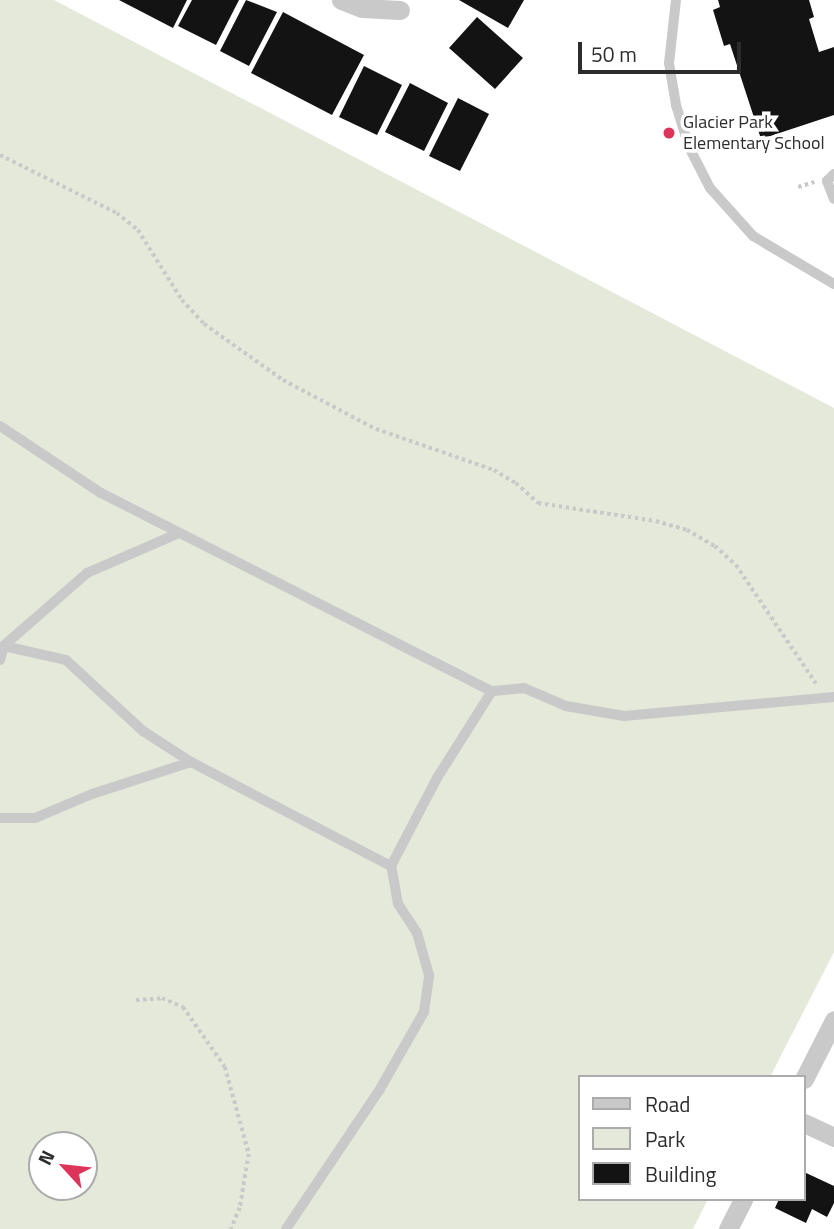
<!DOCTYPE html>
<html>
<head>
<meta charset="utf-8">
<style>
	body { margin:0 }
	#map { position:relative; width:834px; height:1229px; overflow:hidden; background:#fff; font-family:"Titillium Web",sans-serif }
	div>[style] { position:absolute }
	.green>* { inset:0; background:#e4e9da }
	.building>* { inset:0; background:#131313 }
	.path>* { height:3.5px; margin-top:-1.75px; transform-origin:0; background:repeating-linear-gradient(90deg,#c9c9c9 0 3.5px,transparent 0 7px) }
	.lane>* { height:10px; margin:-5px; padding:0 5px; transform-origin:5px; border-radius:5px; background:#c9c9c9 }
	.street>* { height:19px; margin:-9.5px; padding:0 9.5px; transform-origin:9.5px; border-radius:9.5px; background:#c9c9c9 }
	.dots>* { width:19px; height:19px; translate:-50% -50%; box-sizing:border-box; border:4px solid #fff; border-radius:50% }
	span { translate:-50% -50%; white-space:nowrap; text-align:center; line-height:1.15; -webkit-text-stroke:7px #fff; paint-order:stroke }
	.poi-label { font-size:18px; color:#2c2c2c }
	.left { translate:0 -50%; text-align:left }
	.legend { position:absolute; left:578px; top:1075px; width:228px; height:126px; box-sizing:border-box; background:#fff; border:2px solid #ababab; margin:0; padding:9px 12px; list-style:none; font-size:21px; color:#2c2c2c }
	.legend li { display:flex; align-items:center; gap:14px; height:35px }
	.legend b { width:35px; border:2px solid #ababab }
	.north { position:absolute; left:28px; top:1131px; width:70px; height:70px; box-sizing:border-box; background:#fff; border:2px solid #ababab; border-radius:50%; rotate:297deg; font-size:19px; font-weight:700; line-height:28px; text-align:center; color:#2c2c2c }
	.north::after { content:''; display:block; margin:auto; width:24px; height:32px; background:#dc3559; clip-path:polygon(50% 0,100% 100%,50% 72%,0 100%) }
	.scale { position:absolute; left:578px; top:42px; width:163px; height:32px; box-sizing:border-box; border:4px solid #2c2c2c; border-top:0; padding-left:9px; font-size:21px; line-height:24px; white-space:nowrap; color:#2c2c2c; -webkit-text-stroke:5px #fff; paint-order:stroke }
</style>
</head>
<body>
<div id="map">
	<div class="green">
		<i style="clip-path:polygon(evenodd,0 0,54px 0,834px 408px,834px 952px,770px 1077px,580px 1077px,580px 1199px,708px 1199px,693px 1229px,0 1229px,0 0,42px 1145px,84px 1145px,84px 1187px,42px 1187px,42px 1145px)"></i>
	</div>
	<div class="building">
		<i style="clip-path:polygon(119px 0,187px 0,173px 28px)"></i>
		<i style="clip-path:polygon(192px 0,239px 0,216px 45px,178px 26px)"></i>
		<i style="clip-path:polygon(246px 0,277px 12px,249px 66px,220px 51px)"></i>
		<i style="clip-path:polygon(459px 0,524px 0,508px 28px)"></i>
		<i style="clip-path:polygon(718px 0,809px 0,814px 17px,809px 19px,819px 52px,834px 47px,834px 115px,761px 139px,730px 44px,724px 46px,713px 10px,720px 7px)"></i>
		<i style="clip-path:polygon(283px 12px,364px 55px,332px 115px,251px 73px)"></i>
		<i style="clip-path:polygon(477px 17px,523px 58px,495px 89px,449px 48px)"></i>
		<i style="clip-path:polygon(364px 66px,402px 85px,377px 135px,339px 117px)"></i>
		<i style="clip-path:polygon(410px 83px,448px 103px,424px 151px,385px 132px)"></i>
		<i style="clip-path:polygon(458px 98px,489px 114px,460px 171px,429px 156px)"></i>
		<i style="clip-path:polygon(804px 1172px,834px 1186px,834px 1203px,827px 1217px,812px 1209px,806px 1223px,775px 1208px,779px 1199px,804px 1199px)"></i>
	</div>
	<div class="path">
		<i style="left:0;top:155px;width:131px;rotate:26.4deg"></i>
		<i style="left:117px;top:213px;width:27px;rotate:39deg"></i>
		<i style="left:138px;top:230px;width:83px;rotate:57.8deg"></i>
		<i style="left:182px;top:300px;width:33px;rotate:47deg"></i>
		<i style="left:204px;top:324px;width:97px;rotate:35.3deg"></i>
		<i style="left:283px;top:380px;width:105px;rotate:27.8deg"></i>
		<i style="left:376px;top:429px;width:125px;rotate:19.2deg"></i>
		<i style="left:494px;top:470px;width:26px;rotate:31deg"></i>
		<i style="left:516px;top:483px;width:30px;rotate:42deg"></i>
		<i style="left:538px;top:503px;width:119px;rotate:8.7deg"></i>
		<i style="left:656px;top:521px;width:32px;rotate:16deg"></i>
		<i style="left:687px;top:530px;width:32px;rotate:30deg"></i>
		<i style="left:715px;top:546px;width:28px;rotate:42deg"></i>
		<i style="left:736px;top:565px;width:143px;rotate:55.9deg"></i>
		<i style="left:798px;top:187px;width:17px;rotate:-17deg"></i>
		<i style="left:136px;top:1000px;width:26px;rotate:-4deg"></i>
		<i style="left:162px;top:998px;width:23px;rotate:23deg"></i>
		<i style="left:183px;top:1007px;width:73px;rotate:55deg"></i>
		<i style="left:225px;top:1067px;width:90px;rotate:74.6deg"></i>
		<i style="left:249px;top:1154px;width:55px;rotate:99.5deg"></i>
		<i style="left:240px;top:1208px;width:23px;rotate:113deg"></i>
	</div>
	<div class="lane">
		<i style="left:676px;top:0;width:63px;rotate:96.3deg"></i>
		<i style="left:669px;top:63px;width:43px;rotate:80.5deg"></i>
		<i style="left:676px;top:105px;width:44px;rotate:72.8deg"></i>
		<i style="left:689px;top:147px;width:46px;rotate:62.9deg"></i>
		<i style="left:710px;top:188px;width:64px;rotate:48.1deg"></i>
		<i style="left:753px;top:236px;width:94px;rotate:30.7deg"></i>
		<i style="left:834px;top:174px;width:10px;rotate:135deg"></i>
		<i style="left:827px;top:181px;width:19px;rotate:69deg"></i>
		<i style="left:0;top:426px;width:121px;rotate:33.6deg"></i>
		<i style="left:101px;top:493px;width:438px;rotate:26.9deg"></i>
		<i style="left:0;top:649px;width:116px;rotate:-41.1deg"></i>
		<i style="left:87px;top:573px;width:100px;rotate:-23.5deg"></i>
		<i style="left:0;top:660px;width:15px;rotate:-74deg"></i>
		<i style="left:4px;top:646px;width:64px;rotate:12.7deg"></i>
		<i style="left:66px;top:660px;width:105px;rotate:42.7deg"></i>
		<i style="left:143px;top:731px;width:57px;rotate:32.9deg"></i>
		<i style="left:191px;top:762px;width:104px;rotate:162.1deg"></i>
		<i style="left:92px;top:794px;width:62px;rotate:157.2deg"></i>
		<i style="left:35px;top:818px;width:35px;rotate:180deg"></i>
		<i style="left:191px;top:762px;width:225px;rotate:27.5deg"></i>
		<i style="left:286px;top:1229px;width:169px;rotate:-56.1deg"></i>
		<i style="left:380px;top:1089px;width:89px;rotate:-60.3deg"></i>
		<i style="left:424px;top:1012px;width:37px;rotate:-82deg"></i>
		<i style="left:429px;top:975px;width:44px;rotate:-105.9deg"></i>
		<i style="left:417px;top:933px;width:35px;rotate:-123deg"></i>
		<i style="left:398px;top:904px;width:39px;rotate:-100deg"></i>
		<i style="left:391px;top:866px;width:99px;rotate:-62.4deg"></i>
		<i style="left:437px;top:778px;width:103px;rotate:-57.7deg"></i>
		<i style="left:492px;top:691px;width:32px;rotate:-5deg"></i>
		<i style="left:524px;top:688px;width:46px;rotate:23.2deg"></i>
		<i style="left:566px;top:706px;width:59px;rotate:9.8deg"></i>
		<i style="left:624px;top:716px;width:211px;rotate:-5.2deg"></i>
	</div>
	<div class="street">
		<i style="left:341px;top:0;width:22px;rotate:21deg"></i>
		<i style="left:362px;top:8px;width:38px;rotate:3deg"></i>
		<i style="left:804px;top:1079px;width:66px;rotate:-63deg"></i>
		<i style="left:804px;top:1123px;width:33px;rotate:25deg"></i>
		<i style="left:728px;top:1229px;width:34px;rotate:-63deg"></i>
	</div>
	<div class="dots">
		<i style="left:669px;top:133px;background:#dc3559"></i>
	</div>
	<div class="poi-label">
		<span class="left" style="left:683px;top:133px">Glacier Park<br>Elementary School</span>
	</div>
	<ul class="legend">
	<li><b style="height:9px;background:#c9c9c9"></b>Road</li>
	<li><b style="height:19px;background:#e4e9da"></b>Park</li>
	<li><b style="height:19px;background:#131313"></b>Building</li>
	</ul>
	<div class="north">N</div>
	<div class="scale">50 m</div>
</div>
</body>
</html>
